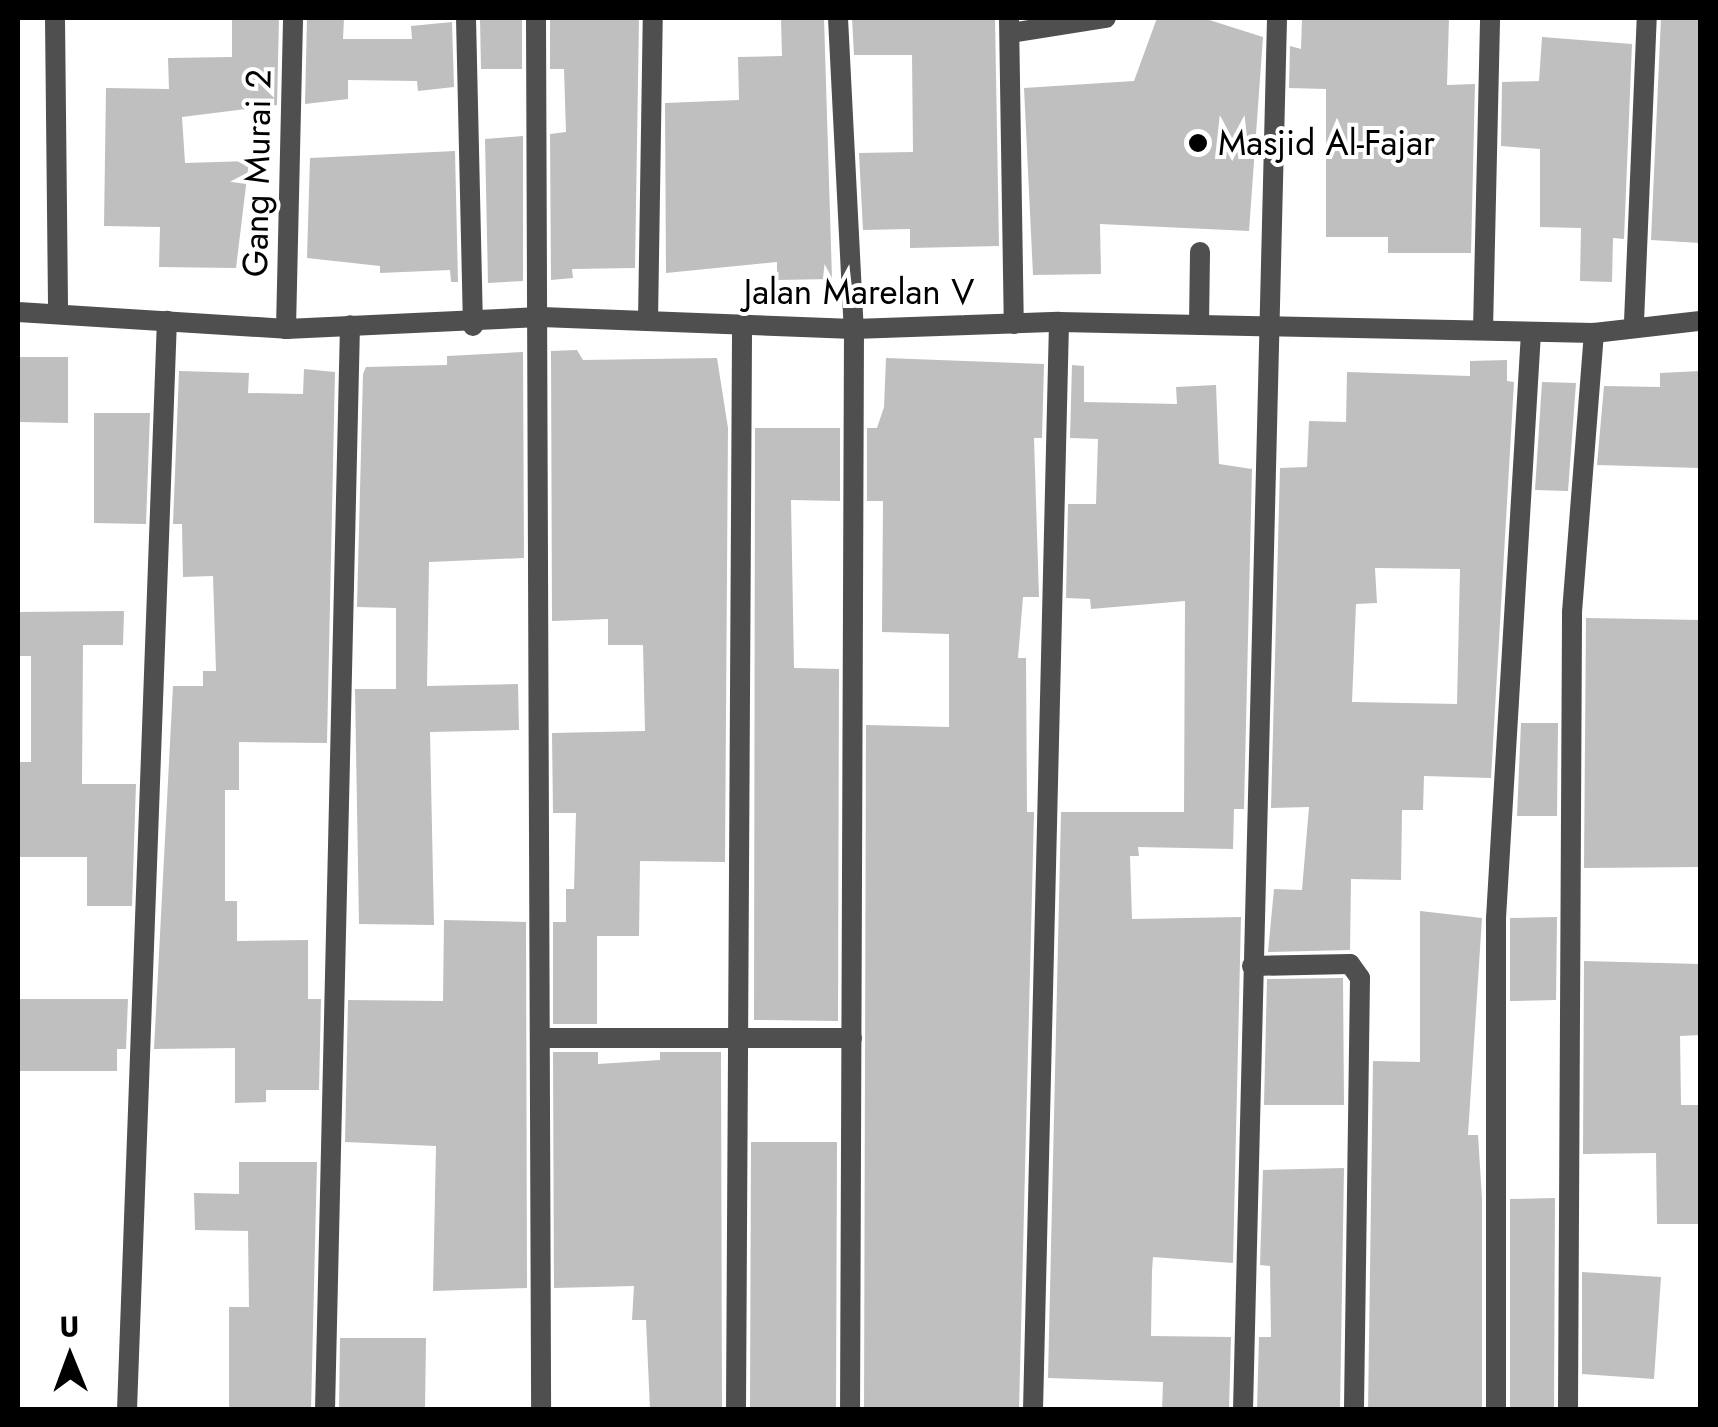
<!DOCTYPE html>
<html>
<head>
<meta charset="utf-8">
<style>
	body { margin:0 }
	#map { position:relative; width:1718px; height:1427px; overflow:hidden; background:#fff; font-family:Jost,sans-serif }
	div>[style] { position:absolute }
	.building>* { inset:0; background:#bfbfbf }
	.service>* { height:20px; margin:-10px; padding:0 10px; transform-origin:10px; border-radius:10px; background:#4f4f4f }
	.minor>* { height:20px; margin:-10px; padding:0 10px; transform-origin:10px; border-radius:10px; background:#4f4f4f }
	.tertiary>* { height:20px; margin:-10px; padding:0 10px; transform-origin:10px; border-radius:10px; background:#4f4f4f }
	.dots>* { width:28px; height:28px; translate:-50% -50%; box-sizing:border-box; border:5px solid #fff; border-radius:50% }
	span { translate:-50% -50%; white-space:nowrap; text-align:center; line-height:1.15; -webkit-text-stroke:8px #fff; paint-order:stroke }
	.poi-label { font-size:35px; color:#000 }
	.left { translate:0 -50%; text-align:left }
	.street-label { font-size:35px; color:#000 }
	.frame { position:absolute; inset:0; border:20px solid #000; pointer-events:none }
	.north { position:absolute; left:20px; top:1307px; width:100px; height:100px; -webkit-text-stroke:8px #fff; paint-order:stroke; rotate:359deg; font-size:28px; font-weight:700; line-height:40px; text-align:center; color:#000 }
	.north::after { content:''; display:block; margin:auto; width:35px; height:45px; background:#000; clip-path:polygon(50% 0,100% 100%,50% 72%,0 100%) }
</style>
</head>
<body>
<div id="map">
	<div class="building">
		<i style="clip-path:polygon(232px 18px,279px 18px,277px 105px,182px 117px,185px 163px,249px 161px,236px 268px,159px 267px,160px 227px,104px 226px,106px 88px,169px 89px,168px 58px,232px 57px)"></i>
		<i style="clip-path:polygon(307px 18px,344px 18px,343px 39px,412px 39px,411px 26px,452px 22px,454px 87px,418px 91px,417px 81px,348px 80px,348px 99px,305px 104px)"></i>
		<i style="clip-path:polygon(522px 18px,522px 69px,481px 69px,480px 19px)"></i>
		<i style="clip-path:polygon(550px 18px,639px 18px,635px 268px,572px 269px,573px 278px,551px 280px,550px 134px,566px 132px,564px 69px,550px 69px)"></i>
		<i style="clip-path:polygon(781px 18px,824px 18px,832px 279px,777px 280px,777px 262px,666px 273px,665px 103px,739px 100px,738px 57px,782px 56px)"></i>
		<i style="clip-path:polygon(852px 18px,995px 18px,999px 246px,910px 248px,910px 229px,863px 230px,859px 153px,913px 152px,912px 55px,854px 55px)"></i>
		<i style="clip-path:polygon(1157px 18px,1203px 18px,1263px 37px,1249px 231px,1100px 224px,1101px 274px,1033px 275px,1024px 88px,1134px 81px)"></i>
		<i style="clip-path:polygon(1302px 18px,1449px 18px,1447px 85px,1475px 84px,1471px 253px,1388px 253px,1388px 237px,1326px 237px,1326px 89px,1289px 88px,1290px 46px,1301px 49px)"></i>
		<i style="clip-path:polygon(1661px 18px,1700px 18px,1700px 243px,1651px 240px)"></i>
		<i style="clip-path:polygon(1542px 37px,1632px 44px,1624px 239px,1613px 238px,1612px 282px,1580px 281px,1581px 228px,1540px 227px,1540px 149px,1501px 146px,1502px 82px,1539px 81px)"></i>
		<i style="clip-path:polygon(523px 136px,523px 281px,488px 283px,485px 139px)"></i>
		<i style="clip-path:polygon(455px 151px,458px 282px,451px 282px,450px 270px,380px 273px,380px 266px,307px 258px,310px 158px)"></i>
		<i style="clip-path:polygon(577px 350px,583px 360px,717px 358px,728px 428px,725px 862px,640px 861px,639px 936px,597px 936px,597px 1024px,553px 1024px,553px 922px,566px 922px,566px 889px,574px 889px,576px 813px,553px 813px,552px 733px,645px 731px,643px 645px,608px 645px,608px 619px,552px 621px,551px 351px)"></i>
		<i style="clip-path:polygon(523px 352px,524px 558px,429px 562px,427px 686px,518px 684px,519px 730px,430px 732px,434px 925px,359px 924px,355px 689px,396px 689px,396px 608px,357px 607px,363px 374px,366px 367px,447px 365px,447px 356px)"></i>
		<i style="clip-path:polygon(18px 357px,68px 357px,68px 423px,18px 422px)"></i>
		<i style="clip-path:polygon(886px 358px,1044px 364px,1042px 438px,1034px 438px,1039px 597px,1023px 597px,1018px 658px,1026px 658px,1027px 812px,1034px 812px,1019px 1410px,864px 1410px,866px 725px,949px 727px,949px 634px,882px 632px,883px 501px,867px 501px,867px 428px,877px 428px,884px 407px)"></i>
		<i style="clip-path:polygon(evenodd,1507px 360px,1507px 381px,1514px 382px,1491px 778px,1424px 776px,1423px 810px,1402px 810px,1401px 880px,1351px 879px,1350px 950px,1268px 952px,1274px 889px,1302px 890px,1309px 807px,1271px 808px,1280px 468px,1307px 467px,1309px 421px,1346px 422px,1347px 372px,1470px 376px,1470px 361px,1507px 360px,1375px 568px,1460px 569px,1457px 704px,1352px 702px,1356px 604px,1377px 603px,1375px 568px)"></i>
		<i style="clip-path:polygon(1072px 365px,1084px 366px,1084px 402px,1177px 404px,1176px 387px,1216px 385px,1219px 464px,1252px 469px,1244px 809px,1234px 809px,1233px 849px,1138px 847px,1139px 856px,1130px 856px,1132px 919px,1241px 917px,1233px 1263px,1153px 1257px,1152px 1271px,1151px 1336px,1231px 1337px,1229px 1410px,1162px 1410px,1163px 1382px,1048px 1378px,1061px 812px,1184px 812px,1185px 601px,1091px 609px,1090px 599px,1066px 598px,1068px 504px,1096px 504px,1098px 439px,1070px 438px)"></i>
		<i style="clip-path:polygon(304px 369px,335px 372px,327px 743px,239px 742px,239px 790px,225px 790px,225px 901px,237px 901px,237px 941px,308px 940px,308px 999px,321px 999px,319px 1090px,266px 1090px,266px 1102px,235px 1103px,235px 1048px,154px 1049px,173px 686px,203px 686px,203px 671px,216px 671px,213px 576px,183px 577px,182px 524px,173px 524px,179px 371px,249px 373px,248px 393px,303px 394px)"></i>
		<i style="clip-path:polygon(1700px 371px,1700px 468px,1597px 465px,1604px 386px,1660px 387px,1660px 373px)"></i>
		<i style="clip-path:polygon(1542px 382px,1576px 383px,1568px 491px,1535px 490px)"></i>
		<i style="clip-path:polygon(94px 413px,150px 413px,146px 524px,94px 523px)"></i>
		<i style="clip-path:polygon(755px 428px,840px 428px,840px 501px,791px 500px,794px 668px,839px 669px,838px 1021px,754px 1020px)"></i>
		<i style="clip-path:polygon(124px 611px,123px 645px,83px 645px,82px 784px,136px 784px,132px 906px,87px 906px,87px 857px,18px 857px,18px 762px,31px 762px,31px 656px,18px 656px,18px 612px)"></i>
		<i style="clip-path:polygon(1586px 618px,1700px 620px,1700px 867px,1584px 868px)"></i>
		<i style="clip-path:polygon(1521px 723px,1558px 723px,1557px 816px,1517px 816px)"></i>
		<i style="clip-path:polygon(1420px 911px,1482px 918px,1468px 1135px,1478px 1135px,1482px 1199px,1482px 1410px,1368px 1410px,1373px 1061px,1420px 1062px)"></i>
		<i style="clip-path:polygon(1557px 917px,1556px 1000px,1510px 1001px,1510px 918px)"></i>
		<i style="clip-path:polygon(444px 920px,526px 922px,527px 1288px,433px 1291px,436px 1146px,345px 1142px,348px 1000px,443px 1001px)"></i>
		<i style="clip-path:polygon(1584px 961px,1700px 964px,1700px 1035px,1680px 1036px,1681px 1105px,1700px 1105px,1700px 1224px,1657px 1224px,1656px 1153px,1583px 1154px)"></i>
		<i style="clip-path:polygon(1343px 978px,1344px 1105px,1264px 1105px,1267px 979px)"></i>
		<i style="clip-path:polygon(18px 999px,128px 999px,126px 1049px,117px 1049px,117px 1071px,18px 1071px)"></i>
		<i style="clip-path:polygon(553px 1052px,598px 1052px,598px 1064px,660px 1060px,660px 1052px,721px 1052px,722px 1410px,650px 1410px,646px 1320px,632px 1320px,634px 1286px,554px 1288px)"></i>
		<i style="clip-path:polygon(751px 1142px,837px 1142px,836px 1410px,750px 1410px)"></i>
		<i style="clip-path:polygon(239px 1162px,317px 1162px,311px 1410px,229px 1410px,229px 1307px,249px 1307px,248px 1231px,195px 1230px,194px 1193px,239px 1194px)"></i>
		<i style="clip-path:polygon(1344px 1168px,1340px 1410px,1257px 1410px,1259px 1337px,1271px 1337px,1270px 1266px,1260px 1265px,1263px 1170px)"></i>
		<i style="clip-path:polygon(1555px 1198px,1554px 1410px,1510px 1410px,1510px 1199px)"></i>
		<i style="clip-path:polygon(1582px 1272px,1661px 1277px,1654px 1379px,1582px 1374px)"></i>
		<i style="clip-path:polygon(340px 1338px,426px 1338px,425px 1410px,339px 1410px)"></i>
	</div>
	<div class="service">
		<i style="left:1199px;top:325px;width:73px;rotate:-89.2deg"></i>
	</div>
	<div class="minor">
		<i style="left:55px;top:18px;width:291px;rotate:89.4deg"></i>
		<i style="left:466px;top:18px;width:308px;rotate:88.7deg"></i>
		<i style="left:536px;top:18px;width:1392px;rotate:89.79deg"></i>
		<i style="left:838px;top:18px;width:311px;rotate:87.1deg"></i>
		<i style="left:854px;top:329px;width:1081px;rotate:90.21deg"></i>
		<i style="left:1009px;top:18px;width:306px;rotate:89.1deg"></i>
		<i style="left:1010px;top:33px;width:97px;rotate:-8.9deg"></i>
		<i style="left:648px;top:321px;width:303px;rotate:-89.1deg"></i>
		<i style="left:1634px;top:322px;width:304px;rotate:-87.6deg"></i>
		<i style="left:286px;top:329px;width:311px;rotate:-88.7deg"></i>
		<i style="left:1483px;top:330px;width:312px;rotate:-88.7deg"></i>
		<i style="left:1252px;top:966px;width:98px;rotate:-1.2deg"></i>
		<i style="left:1350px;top:964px;width:17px;rotate:54deg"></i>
		<i style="left:1360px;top:978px;width:432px;rotate:90.8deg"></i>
		<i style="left:542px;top:1038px;width:310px"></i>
		<i style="left:127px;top:1410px;width:1090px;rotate:-87.9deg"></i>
		<i style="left:325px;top:1410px;width:1085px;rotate:-88.68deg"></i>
		<i style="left:736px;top:1410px;width:1084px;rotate:-89.68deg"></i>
		<i style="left:1033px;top:1410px;width:1088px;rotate:-88.63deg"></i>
		<i style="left:1243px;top:1410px;width:1392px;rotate:-88.6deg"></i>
		<i style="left:1496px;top:1410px;width:492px;rotate:-90deg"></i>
		<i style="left:1496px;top:918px;width:587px;rotate:-86.58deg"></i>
		<i style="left:1568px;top:1410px;width:798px;rotate:-89.71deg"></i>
		<i style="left:1572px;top:612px;width:280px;rotate:-85.5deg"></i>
	</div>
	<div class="tertiary">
		<i style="left:18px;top:312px;width:269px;rotate:3.6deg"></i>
		<i style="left:286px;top:329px;width:255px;rotate:-2.7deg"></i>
		<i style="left:541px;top:317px;width:313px;rotate:2.2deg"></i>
		<i style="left:854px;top:329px;width:205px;rotate:-2deg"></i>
		<i style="left:1059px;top:322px;width:535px;rotate:1.18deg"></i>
		<i style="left:1594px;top:333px;width:107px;rotate:-6.5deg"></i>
	</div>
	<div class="dots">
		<i style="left:1198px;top:143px;background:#000"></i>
	</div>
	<div class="poi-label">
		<span class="left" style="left:1218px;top:143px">Masjid Al-Fajar</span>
	</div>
	<div class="street-label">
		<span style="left:257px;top:173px;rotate:-89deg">Gang Murai 2</span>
		<span style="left:859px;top:292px">Jalan Marelan V</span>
	</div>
	<div class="frame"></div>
	<div class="north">U</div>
</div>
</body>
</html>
